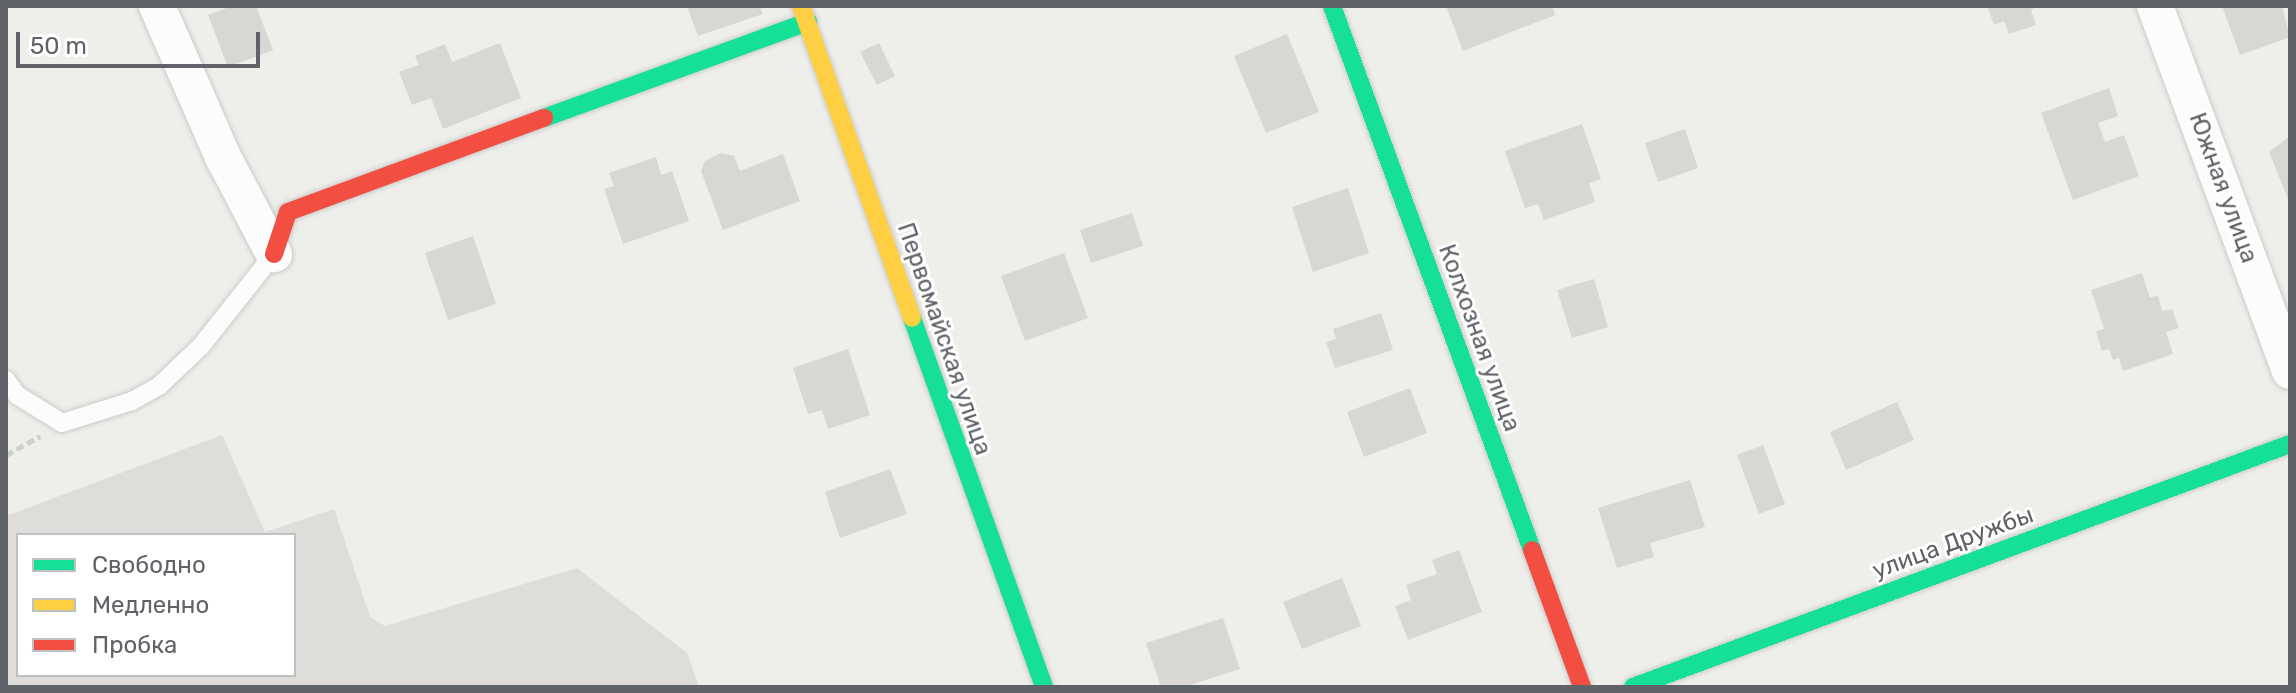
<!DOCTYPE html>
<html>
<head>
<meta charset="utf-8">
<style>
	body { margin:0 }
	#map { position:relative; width:2296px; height:693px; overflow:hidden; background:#eeeeea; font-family:Rubik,sans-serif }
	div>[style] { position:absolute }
	.industrial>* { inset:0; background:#deddda }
	.building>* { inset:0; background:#d8d7d4 }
	.path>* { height:5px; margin-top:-2.5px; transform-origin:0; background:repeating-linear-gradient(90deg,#ccd0cf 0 8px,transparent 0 12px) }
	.roads { filter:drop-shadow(0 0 2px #cbcccb) drop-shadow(0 0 2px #cbcccb) }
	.lane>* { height:18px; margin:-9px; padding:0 9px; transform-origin:9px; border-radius:9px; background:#fcfcfc }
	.street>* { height:36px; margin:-18px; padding:0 18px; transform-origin:18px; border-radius:18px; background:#fcfcfc }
	.fast>* { height:18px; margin:-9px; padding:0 9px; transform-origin:9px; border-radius:9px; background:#16e098 }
	.slow>* { height:18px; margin:-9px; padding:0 9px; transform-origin:9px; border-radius:9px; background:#ffcf43 }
	.jam>* { height:18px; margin:-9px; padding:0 9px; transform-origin:9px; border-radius:9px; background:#f24e42 }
	span { translate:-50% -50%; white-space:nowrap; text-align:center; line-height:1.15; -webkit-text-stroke:6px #fff; paint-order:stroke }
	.street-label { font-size:24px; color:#5f6267 }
	.frame { position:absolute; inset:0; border:8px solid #5f6267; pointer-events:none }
	.legend { position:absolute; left:16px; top:533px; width:280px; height:144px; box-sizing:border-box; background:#fff; border:2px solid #bfc0c2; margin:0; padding:10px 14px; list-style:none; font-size:24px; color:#5f6267 }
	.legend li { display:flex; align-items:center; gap:16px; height:40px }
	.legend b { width:40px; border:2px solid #bfc0c2 }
	.scale { position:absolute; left:16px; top:32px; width:244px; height:36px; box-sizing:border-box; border:4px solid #5f6267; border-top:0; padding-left:10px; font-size:24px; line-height:28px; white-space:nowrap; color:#5f6267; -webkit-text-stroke:6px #fff; paint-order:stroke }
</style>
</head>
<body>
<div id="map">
	<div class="industrial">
		<i style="clip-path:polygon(evenodd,222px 435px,265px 532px,334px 509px,370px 617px,385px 626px,577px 568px,687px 653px,699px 687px,6px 687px,6px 516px,222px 435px,18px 535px,294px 535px,294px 675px,18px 675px,18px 535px)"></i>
	</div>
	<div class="building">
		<i style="clip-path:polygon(232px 6px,256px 6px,273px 50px,228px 67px,208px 15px)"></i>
		<i style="clip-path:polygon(687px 6px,760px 6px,763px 14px,698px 36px)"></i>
		<i style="clip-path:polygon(1446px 6px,1552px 6px,1555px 15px,1463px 51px)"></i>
		<i style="clip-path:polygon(1987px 6px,2040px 6px,2031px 10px,2036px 25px,2009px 34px,2004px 21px,1994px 25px)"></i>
		<i style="clip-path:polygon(2222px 6px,2282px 6px,2290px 37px,2240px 55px)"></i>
		<i style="clip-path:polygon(1287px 34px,1319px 112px,1266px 133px,1234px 56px)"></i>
		<i style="clip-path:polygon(500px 43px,521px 98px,443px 129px,431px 98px,412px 105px,399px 72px,419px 65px,415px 56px,445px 44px,452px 62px)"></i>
		<i style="clip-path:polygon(879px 43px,895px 76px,877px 85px,860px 52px)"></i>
		<i style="clip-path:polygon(2109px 88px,2118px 116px,2098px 123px,2105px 142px,2124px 135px,2139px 176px,2073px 200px,2041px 113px)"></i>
		<i style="clip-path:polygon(1582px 124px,1601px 179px,1589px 183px,1595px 202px,1544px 220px,1538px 204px,1525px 208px,1505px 151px)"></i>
		<i style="clip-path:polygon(1685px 129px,1698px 168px,1658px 182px,1645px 143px)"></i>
		<i style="clip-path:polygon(2290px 136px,2290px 204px,2269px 152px)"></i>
		<i style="clip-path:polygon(721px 153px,734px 156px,740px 171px,783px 154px,800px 201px,723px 230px,701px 171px,705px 161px)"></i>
		<i style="clip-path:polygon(656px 157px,661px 175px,672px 171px,689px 221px,623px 244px,604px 189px,614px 186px,609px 173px)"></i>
		<i style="clip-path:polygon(1348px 188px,1369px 253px,1313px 272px,1292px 207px)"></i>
		<i style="clip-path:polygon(1132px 213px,1143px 246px,1091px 263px,1080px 230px)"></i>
		<i style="clip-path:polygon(473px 236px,496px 304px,448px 320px,425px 253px)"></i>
		<i style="clip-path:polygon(1064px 253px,1088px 318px,1025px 341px,1001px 276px)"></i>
		<i style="clip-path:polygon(2142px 273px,2150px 298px,2158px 295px,2162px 311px,2172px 309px,2179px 328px,2166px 332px,2173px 354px,2123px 371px,2119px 358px,2113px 360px,2109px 349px,2102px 351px,2096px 331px,2104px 329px,2091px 290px)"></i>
		<i style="clip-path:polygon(1594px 279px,1608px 327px,1572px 338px,1557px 290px)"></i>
		<i style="clip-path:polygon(1381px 313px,1393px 350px,1335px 368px,1326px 342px,1336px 339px,1333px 329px)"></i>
		<i style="clip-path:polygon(848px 349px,870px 415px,828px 429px,822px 410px,808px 414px,793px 368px)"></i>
		<i style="clip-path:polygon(1410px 388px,1427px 433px,1364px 457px,1347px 412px)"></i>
		<i style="clip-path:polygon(1897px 402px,1914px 440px,1846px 470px,1830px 432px)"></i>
		<i style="clip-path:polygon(1763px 445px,1785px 504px,1759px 514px,1737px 455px)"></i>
		<i style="clip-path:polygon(890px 469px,907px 514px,840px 538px,825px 492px)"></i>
		<i style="clip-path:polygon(1690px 480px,1705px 527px,1650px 543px,1654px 557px,1617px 568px,1598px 508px)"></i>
		<i style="clip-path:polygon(1459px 550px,1482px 612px,1408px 640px,1395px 606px,1411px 600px,1406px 585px,1437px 574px,1432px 560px)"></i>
		<i style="clip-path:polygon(1342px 578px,1361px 626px,1302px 649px,1283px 602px)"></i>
		<i style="clip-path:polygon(1223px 618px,1240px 669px,1184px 687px,1161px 687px,1146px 643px)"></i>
	</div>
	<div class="path">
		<i style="left:6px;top:455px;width:39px;rotate:-29deg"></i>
	</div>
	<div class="roads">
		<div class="lane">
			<i style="left:6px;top:380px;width:19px;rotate:54deg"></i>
			<i style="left:17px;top:395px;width:53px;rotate:31.9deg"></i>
			<i style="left:62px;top:423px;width:73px;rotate:-17.4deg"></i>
			<i style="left:132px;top:401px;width:31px;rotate:-29deg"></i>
			<i style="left:159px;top:386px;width:58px;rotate:-43.6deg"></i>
			<i style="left:201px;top:346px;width:117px;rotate:-51.6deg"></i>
		</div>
		<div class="street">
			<i style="left:157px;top:6px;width:165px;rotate:66.4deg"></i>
			<i style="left:223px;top:157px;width:110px;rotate:62.3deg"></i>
			<i style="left:2155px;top:6px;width:389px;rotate:69.7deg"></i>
		</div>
		<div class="fast">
			<i style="left:1332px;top:6px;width:580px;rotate:69.81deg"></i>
			<i style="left:544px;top:118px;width:281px;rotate:-20deg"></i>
			<i style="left:912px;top:318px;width:392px;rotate:70.3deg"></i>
			<i style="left:1633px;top:687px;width:700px;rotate:-20.3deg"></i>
		</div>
		<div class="slow">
			<i style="left:801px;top:6px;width:331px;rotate:70.4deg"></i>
		</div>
		<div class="jam">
			<i style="left:274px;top:254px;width:44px;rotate:-71.6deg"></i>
			<i style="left:288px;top:212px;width:273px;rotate:-20.2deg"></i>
			<i style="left:1532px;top:550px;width:146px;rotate:69.9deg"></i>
		</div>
	</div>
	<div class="street-label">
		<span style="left:2223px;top:188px;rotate:70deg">Южная улица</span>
		<span style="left:1479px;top:338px;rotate:70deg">Колхозная улица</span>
		<span style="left:944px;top:339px;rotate:71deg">Первомайская улица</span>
		<span style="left:1953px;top:543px;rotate:-20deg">улица Дружбы</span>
	</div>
	<div class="frame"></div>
	<ul class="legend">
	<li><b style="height:10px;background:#16e098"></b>Свободно</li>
	<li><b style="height:10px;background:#ffcf43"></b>Медленно</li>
	<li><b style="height:10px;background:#f24e42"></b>Пробка</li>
	</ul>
	<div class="scale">50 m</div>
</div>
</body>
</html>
